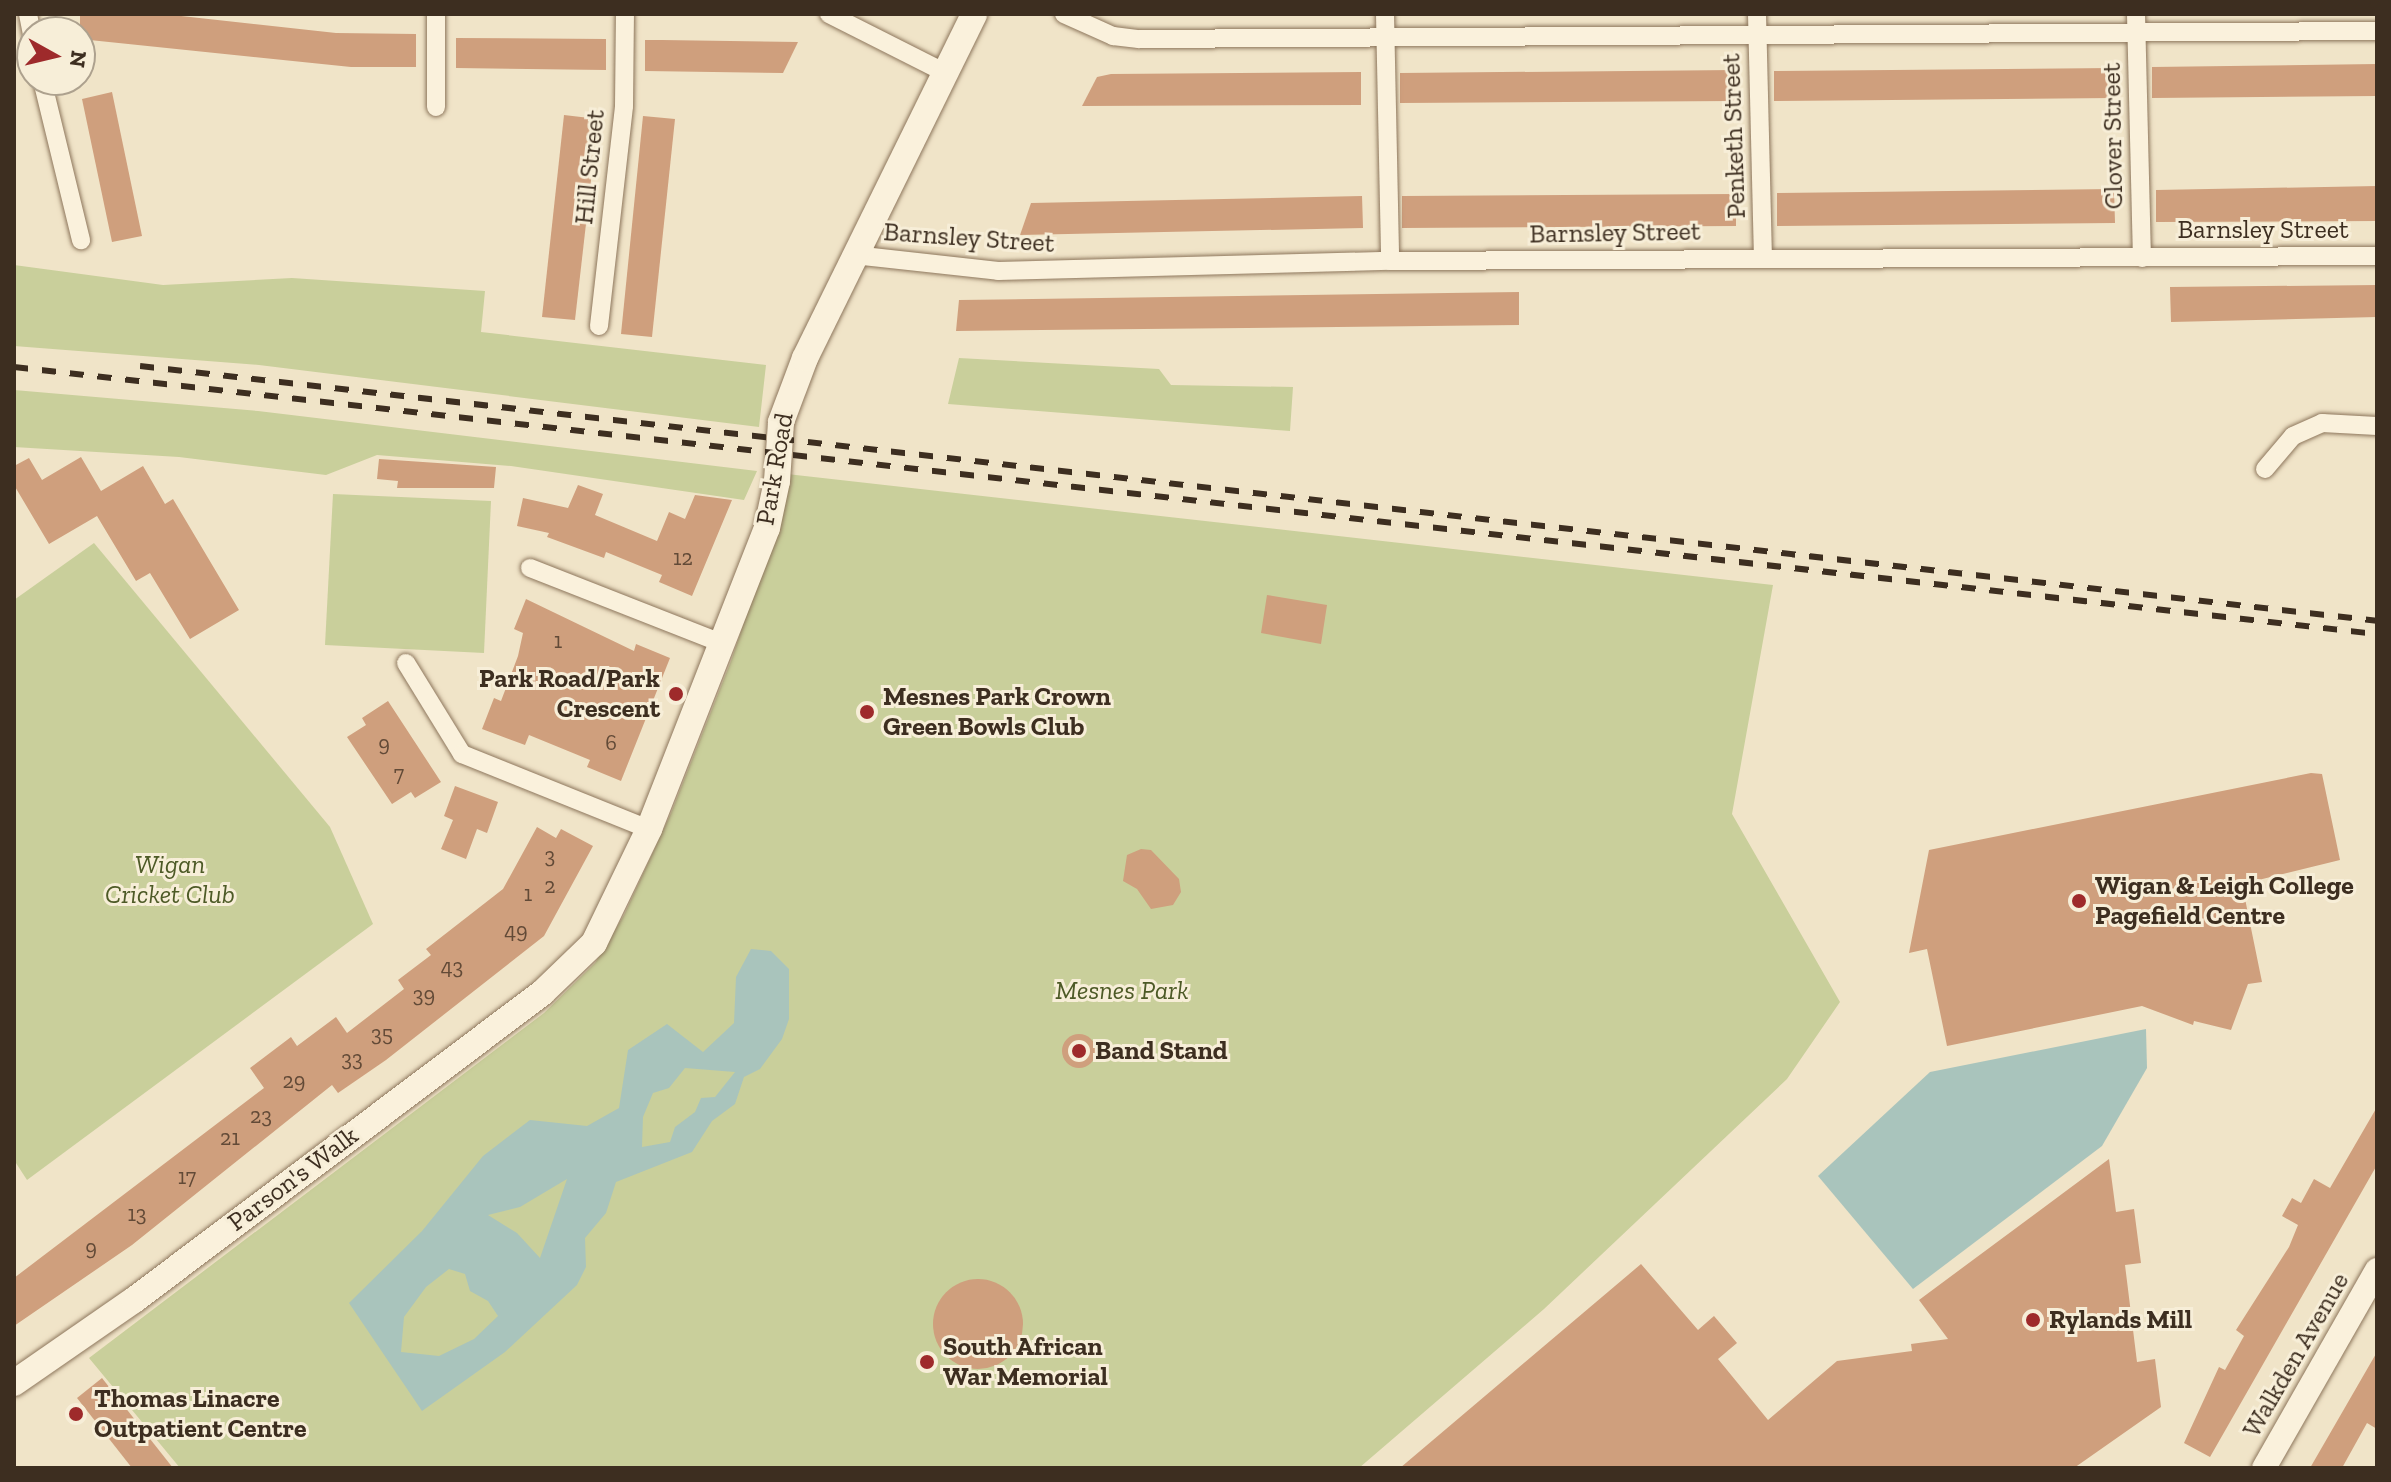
<!DOCTYPE html>
<html>
<head>
<meta charset="utf-8">
<style>
	body { margin:0 }
	#map { position:relative; width:2391px; height:1482px; overflow:hidden; background:#f0e4c8; font-family:"Zilla Slab",serif }
	div>[style] { position:absolute }
	.green>* { inset:0; background:#c9cf9b }
	.water>* { inset:0; background:#a9c4bc }
	.building>* { inset:0; background:#cf9f7d }
	.round { border-radius:50% }
	.roads { filter:drop-shadow(0 0 2px #8d765c) drop-shadow(0 0 2px #8d765c) }
	.minor>* { height:18px; margin:-9px; padding:0 9px; transform-origin:9px; border-radius:9px; background:#faf1dc }
	.tertiary>* { height:24px; margin:-12px; padding:0 12px; transform-origin:12px; border-radius:12px; background:#faf1dc }
	.secondary>* { height:26px; margin:-13px; padding:0 13px; transform-origin:13px; border-radius:13px; background:#faf1dc }
	.rail>* { height:6px; margin-top:-3px; transform-origin:0; background:repeating-linear-gradient(90deg,#3d2e20 0 14px,transparent 0 28px) }
	.dots>* { width:22px; height:22px; translate:-50% -50%; box-sizing:border-box; border:4px solid #f7eed8; border-radius:50% }
	span { translate:-50% -50%; white-space:nowrap; text-align:center; line-height:1.15; -webkit-text-stroke:6px #f7eed8; paint-order:stroke }
	.number-label { font-size:22px; color:#624a37 }
	.number-label span { -webkit-text-stroke-width:0 }
	.street-label { font-size:26px; color:#3d2e20 }
	.poi-label { font-size:26px; color:#3d2e20; font-weight:700 }
	.right { translate:-100% -50%; text-align:right }
	.left { translate:0 -50%; text-align:left }
	.park-label { font-size:26px; color:#4d5a26; font-style:italic }
	.frame { position:absolute; inset:0; border:16px solid #3d2e20; pointer-events:none }
	.north { position:absolute; left:16px; top:16px; width:80px; height:80px; box-sizing:border-box; background:#f7eed8; border:2px solid #ada18e; border-radius:50%; rotate:98deg; font-size:22px; font-weight:700; line-height:32px; text-align:center; color:#3d2e20 }
	.north::after { content:''; display:block; margin:auto; width:28px; height:36px; background:#9e2a2b; clip-path:polygon(50% 0,100% 100%,50% 72%,0 100%) }
</style>
</head>
<body>
<div id="map">
	<div class="green">
		<i style="clip-path:polygon(14px 265px,163px 285px,292px 278px,485px 291px,481px 332px,766px 365px,759px 427px,259px 365px,14px 346px)"></i>
		<i style="clip-path:polygon(959px 358px,1159px 369px,1171px 385px,1293px 387px,1290px 431px,948px 404px)"></i>
		<i style="clip-path:polygon(14px 390px,258px 411px,757px 471px,744px 500px,511px 466px,377px 455px,326px 475px,179px 457px,14px 447px)"></i>
		<i style="clip-path:polygon(787px 474px,1773px 585px,1732px 814px,1840px 1002px,1787px 1079px,1544px 1309px,1359px 1468px,180px 1468px,89px 1358px,544px 1013px,595px 963px,624px 915px,671px 813px,731px 661px,779px 518px)"></i>
		<i style="clip-path:polygon(333px 494px,491px 501px,484px 653px,325px 645px)"></i>
		<i style="clip-path:polygon(94px 543px,330px 827px,373px 924px,27px 1180px,14px 1160px,14px 600px)"></i>
	</div>
	<div class="water">
		<i style="clip-path:polygon(evenodd,751px 949px,771px 951px,789px 969px,789px 1019px,782px 1039px,760px 1069px,744px 1077px,735px 1104px,712px 1121px,692px 1152px,616px 1182px,606px 1213px,585px 1238px,586px 1267px,577px 1285px,505px 1352px,422px 1411px,349px 1303px,422px 1231px,483px 1156px,530px 1120px,587px 1126px,619px 1108px,628px 1050px,667px 1024px,703px 1052px,734px 1023px,736px 977px,751px 949px,685px 1068px,735px 1072px,715px 1097px,701px 1098px,695px 1112px,675px 1127px,670px 1142px,642px 1147px,643px 1117px,653px 1093px,669px 1088px,685px 1068px,751px 949px,567px 1179px,540px 1258px,517px 1233px,488px 1215px,520px 1207px,567px 1179px,751px 949px,449px 1269px,465px 1274px,470px 1291px,488px 1301px,498px 1316px,474px 1339px,439px 1356px,401px 1352px,404px 1317px,426px 1287px,449px 1269px)"></i>
		<i style="clip-path:polygon(2146px 1029px,2147px 1068px,2102px 1146px,1913px 1289px,1818px 1176px,1930px 1072px)"></i>
	</div>
	<div class="building">
		<i style="clip-path:polygon(80px 14px,163px 14px,336px 33px,416px 34px,416px 67px,351px 67px,80px 39px)"></i>
		<i style="clip-path:polygon(456px 38px,606px 39px,606px 70px,456px 68px)"></i>
		<i style="clip-path:polygon(645px 40px,662px 40px,798px 42px,783px 73px,645px 71px)"></i>
		<i style="clip-path:polygon(2377px 64px,2377px 96px,2152px 98px,2152px 67px)"></i>
		<i style="clip-path:polygon(2113px 68px,2113px 98px,1774px 101px,1774px 71px)"></i>
		<i style="clip-path:polygon(1735px 70px,1735px 101px,1400px 103px,1400px 73px)"></i>
		<i style="clip-path:polygon(1361px 72px,1361px 105px,1082px 106px,1097px 77px,1111px 74px)"></i>
		<i style="clip-path:polygon(112px 92px,142px 236px,112px 242px,82px 99px)"></i>
		<i style="clip-path:polygon(564px 115px,598px 119px,575px 320px,542px 317px)"></i>
		<i style="clip-path:polygon(643px 116px,675px 119px,652px 337px,621px 334px)"></i>
		<i style="clip-path:polygon(2377px 186px,2377px 221px,2156px 222px,2156px 190px)"></i>
		<i style="clip-path:polygon(2114px 189px,2115px 223px,1777px 226px,1777px 193px)"></i>
		<i style="clip-path:polygon(1736px 194px,1736px 226px,1402px 228px,1402px 196px)"></i>
		<i style="clip-path:polygon(1362px 196px,1363px 228px,1020px 235px,1031px 203px)"></i>
		<i style="clip-path:polygon(2377px 285px,2377px 317px,2171px 322px,2170px 287px)"></i>
		<i style="clip-path:polygon(1519px 292px,1519px 325px,956px 331px,959px 300px)"></i>
		<i style="clip-path:polygon(81px 457px,101px 491px,143px 466px,165px 504px,173px 499px,239px 610px,190px 639px,150px 573px,136px 581px,97px 516px,49px 544px,14px 485px,14px 466px,29px 458px,42px 480px)"></i>
		<i style="clip-path:polygon(379px 459px,496px 467px,494px 488px,397px 488px,398px 481px,377px 479px)"></i>
		<i style="clip-path:polygon(578px 485px,603px 494px,595px 515px,657px 541px,669px 512px,685px 519px,695px 495px,732px 500px,692px 596px,659px 582px,662px 575px,606px 552px,604px 558px,547px 537px,549px 533px,517px 526px,523px 498px,568px 508px)"></i>
		<i style="clip-path:polygon(1267px 595px,1327px 605px,1321px 644px,1261px 633px)"></i>
		<i style="clip-path:polygon(526px 599px,634px 651px,636px 644px,670px 658px,621px 781px,587px 767px,590px 760px,529px 735px,525px 745px,482px 729px,494px 698px,501px 701px,518px 656px,523px 633px,514px 629px)"></i>
		<i style="clip-path:polygon(388px 701px,441px 782px,415px 798px,411px 792px,392px 804px,347px 737px,366px 725px,362px 718px)"></i>
		<i style="clip-path:polygon(2311px 773px,2322px 774px,2340px 860px,2242px 884px,2262px 982px,2248px 984px,2231px 1030px,2194px 1021px,2193px 1025px,2142px 1006px,1947px 1046px,1927px 949px,1909px 953px,1929px 850px)"></i>
		<i style="clip-path:polygon(455px 786px,498px 802px,487px 833px,477px 829px,466px 859px,441px 849px,453px 820px,444px 816px)"></i>
		<i style="clip-path:polygon(537px 827px,556px 838px,561px 829px,593px 846px,544px 936px,386px 1060px,338px 1093px,332px 1085px,132px 1245px,14px 1326px,14px 1278px,264px 1088px,250px 1068px,291px 1037px,297px 1046px,336px 1017px,347px 1033px,404px 989px,398px 980px,431px 955px,426px 949px,503px 889px)"></i>
		<i style="clip-path:polygon(1141px 849px,1151px 850px,1179px 879px,1181px 892px,1173px 905px,1151px 909px,1137px 889px,1123px 881px,1127px 855px)"></i>
		<i class="round" style="left:1062px;top:1034px;width:34px;height:34px"></i>
		<i style="clip-path:polygon(2377px 1107px,2377px 1165px,2210px 1457px,2184px 1443px,2219px 1367px,2225px 1370px,2244px 1336px,2236px 1330px,2289px 1247px,2298px 1225px,2282px 1216px,2292px 1198px,2301px 1203px,2314px 1179px,2330px 1188px)"></i>
		<i style="clip-path:polygon(2109px 1159px,2116px 1212px,2134px 1209px,2141px 1263px,2125px 1265px,2137px 1362px,2155px 1359px,2161px 1407px,2074px 1468px,1400px 1468px,1641px 1264px,1698px 1330px,1714px 1316px,1737px 1343px,1718px 1359px,1768px 1420px,1837px 1361px,1912px 1351px,1911px 1344px,1948px 1339px,1919px 1300px)"></i>
		<i class="round" style="left:933px;top:1279px;width:90px;height:90px"></i>
		<i style="clip-path:polygon(2377px 1352px,2377px 1429px,2367px 1423px,2342px 1468px,2310px 1468px)"></i>
		<i style="clip-path:polygon(102px 1378px,173px 1468px,132px 1468px,77px 1398px)"></i>
	</div>
	<div class="roads">
		<div class="minor">
			<i style="left:28px;top:14px;width:20px;rotate:79deg"></i>
			<i style="left:829px;top:14px;width:129px;rotate:26.8deg"></i>
			<i style="left:1064px;top:14px;width:54px;rotate:24.2deg"></i>
			<i style="left:1113px;top:36px;width:26px;rotate:7deg"></i>
			<i style="left:1139px;top:39px;width:1238px;rotate:-0.37deg"></i>
			<i style="left:1385px;top:14px;width:247px;rotate:88.8deg"></i>
			<i style="left:1757px;top:14px;width:243px;rotate:88.6deg"></i>
			<i style="left:2136px;top:14px;width:244px;rotate:88.6deg"></i>
			<i style="left:42px;top:80px;width:165px;rotate:76.3deg"></i>
			<i style="left:436px;top:107px;width:93px;rotate:-90deg"></i>
			<i style="left:854px;top:255px;width:145px;rotate:6.3deg"></i>
			<i style="left:998px;top:271px;width:392px;rotate:-1.5deg"></i>
			<i style="left:1390px;top:261px;width:987px;rotate:-0.29deg"></i>
			<i style="left:599px;top:326px;width:221px;rotate:-83.5deg"></i>
			<i style="left:624px;top:106px;width:92px;rotate:-89.4deg"></i>
			<i style="left:2265px;top:469px;width:43px;rotate:-49.7deg"></i>
			<i style="left:2293px;top:436px;width:32px;rotate:-24deg"></i>
			<i style="left:2322px;top:423px;width:55px;rotate:3.1deg"></i>
			<i style="left:530px;top:568px;width:205px;rotate:21.4deg"></i>
			<i style="left:406px;top:663px;width:107px;rotate:58.4deg"></i>
			<i style="left:462px;top:754px;width:201px;rotate:21.9deg"></i>
		</div>
		<div class="tertiary">
			<i style="left:2264px;top:1468px;width:228px;rotate:-60.3deg"></i>
		</div>
		<div class="secondary">
			<i style="left:14px;top:1383px;width:146px;rotate:-34.7deg"></i>
			<i style="left:134px;top:1300px;width:511px;rotate:-36.96deg"></i>
			<i style="left:542px;top:993px;width:72px;rotate:-43.9deg"></i>
			<i style="left:594px;top:943px;width:127px;rotate:-64.2deg"></i>
			<i style="left:649px;top:829px;width:323px;rotate:-68.6deg"></i>
			<i style="left:767px;top:528px;width:48px;rotate:-78deg"></i>
			<i style="left:777px;top:481px;width:59px;rotate:-86.1deg"></i>
			<i style="left:781px;top:422px;width:68px;rotate:-69.4deg"></i>
			<i style="left:805px;top:358px;width:383px;rotate:-63.8deg"></i>
		</div>
	</div>
	<div class="rail">
		<i style="left:140px;top:366px;width:2251px;rotate:6.5deg"></i>
		<i style="left:14px;top:367px;width:2378px;rotate:6.45deg"></i>
	</div>
	<div class="dots">
		<i style="left:676px;top:694px;background:#9e2a2b"></i>
		<i style="left:867px;top:712px;background:#9e2a2b"></i>
		<i style="left:2079px;top:901px;background:#9e2a2b"></i>
		<i style="left:1079px;top:1051px;background:#9e2a2b"></i>
		<i style="left:2033px;top:1320px;background:#9e2a2b"></i>
		<i style="left:927px;top:1362px;background:#9e2a2b"></i>
		<i style="left:76px;top:1414px;background:#9e2a2b"></i>
	</div>
	<div class="number-label">
		<span style="left:683px;top:558px">12</span>
		<span style="left:558px;top:641px">1</span>
		<span style="left:611px;top:743px">6</span>
		<span style="left:384px;top:744px">9</span>
		<span style="left:399px;top:774px">7</span>
		<span style="left:550px;top:856px">3</span>
		<span style="left:550px;top:886px">2</span>
		<span style="left:528px;top:894px">1</span>
		<span style="left:516px;top:931px">49</span>
		<span style="left:452px;top:967px">43</span>
		<span style="left:424px;top:995px">39</span>
		<span style="left:382px;top:1034px">35</span>
		<span style="left:352px;top:1059px">33</span>
		<span style="left:294px;top:1081px">29</span>
		<span style="left:261px;top:1116px">23</span>
		<span style="left:230px;top:1138px">21</span>
		<span style="left:187px;top:1177px">17</span>
		<span style="left:137px;top:1214px">13</span>
		<span style="left:91px;top:1248px">9</span>
	</div>
	<div class="street-label">
		<span style="left:1734px;top:136px;rotate:-92deg">Penketh Street</span>
		<span style="left:2113px;top:136px;rotate:-91deg">Clover Street</span>
		<span style="left:590px;top:167px;rotate:-84deg">Hill Street</span>
		<span style="left:2263px;top:230px">Barnsley Street</span>
		<span style="left:1615px;top:233px;rotate:-1deg">Barnsley Street</span>
		<span style="left:969px;top:238px;rotate:4deg">Barnsley Street</span>
		<span style="left:775px;top:469px;rotate:-80deg">Park Road</span>
		<span style="left:293px;top:1179px;rotate:-37deg">Parson's Walk</span>
		<span style="left:2296px;top:1355px;rotate:-60deg">Walkden Avenue</span>
	</div>
	<div class="poi-label">
		<span class="right" style="left:660px;top:694px">Park Road/Park<br>Crescent</span>
		<span class="left" style="left:883px;top:712px">Mesnes Park Crown<br>Green Bowls Club</span>
		<span class="left" style="left:2095px;top:901px">Wigan &amp; Leigh College<br>Pagefield Centre</span>
		<span class="left" style="left:1095px;top:1051px">Band Stand</span>
		<span class="left" style="left:2049px;top:1320px">Rylands Mill</span>
		<span class="left" style="left:943px;top:1362px">South African<br>War Memorial</span>
		<span class="left" style="left:94px;top:1414px">Thomas Linacre<br>Outpatient Centre</span>
	</div>
	<div class="park-label">
		<span style="left:170px;top:880px">Wigan<br>Cricket Club</span>
		<span style="left:1122px;top:991px">Mesnes Park</span>
	</div>
	<div class="frame"></div>
	<div class="north">N</div>
</div>
</body>
</html>
